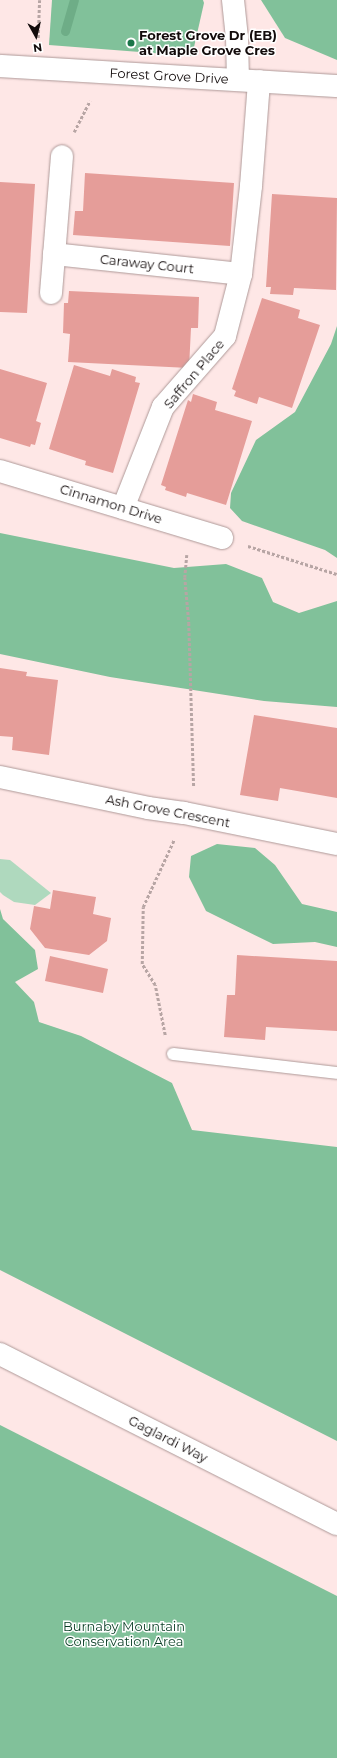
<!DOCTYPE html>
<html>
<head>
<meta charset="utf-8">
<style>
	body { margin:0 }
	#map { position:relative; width:337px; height:1758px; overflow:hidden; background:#fee7e6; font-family:Montserrat,sans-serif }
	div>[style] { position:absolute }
	.green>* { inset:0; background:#afd9be }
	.forest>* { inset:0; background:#81c19a }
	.stream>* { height:9px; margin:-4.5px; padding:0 4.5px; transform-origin:4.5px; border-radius:4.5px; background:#6ead87 }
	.building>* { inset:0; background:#e59d99 }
	.path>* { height:2.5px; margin-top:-1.25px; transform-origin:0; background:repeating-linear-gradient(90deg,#b7a5a4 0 3px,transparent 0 5px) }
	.roads { filter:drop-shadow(0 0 1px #ae9998) drop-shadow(0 0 1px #ae9998) }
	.service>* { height:12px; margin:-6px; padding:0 6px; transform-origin:6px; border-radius:6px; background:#fff }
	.minor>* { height:22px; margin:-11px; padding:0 11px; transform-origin:11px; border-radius:11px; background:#fff }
	.tertiary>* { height:22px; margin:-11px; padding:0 11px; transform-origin:11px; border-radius:11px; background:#fff }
	.secondary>* { height:22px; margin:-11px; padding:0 11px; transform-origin:11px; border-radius:11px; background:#fff }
	.dots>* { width:11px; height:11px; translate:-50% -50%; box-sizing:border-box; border:2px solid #fff; border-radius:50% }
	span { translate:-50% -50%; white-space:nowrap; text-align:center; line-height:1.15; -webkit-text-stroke:3px #fff; paint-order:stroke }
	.poi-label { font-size:13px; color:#120b0b; font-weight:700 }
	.left { translate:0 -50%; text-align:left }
	.street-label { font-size:13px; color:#120b0b }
	.park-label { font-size:13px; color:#073c23 }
	.north { position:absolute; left:16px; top:16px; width:40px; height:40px; -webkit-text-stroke:3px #fff; paint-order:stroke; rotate:172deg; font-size:11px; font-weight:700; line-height:16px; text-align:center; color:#120b0b }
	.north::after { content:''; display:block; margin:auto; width:14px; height:18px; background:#120b0b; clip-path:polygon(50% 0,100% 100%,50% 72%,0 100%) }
</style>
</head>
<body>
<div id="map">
	<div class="green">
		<i style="clip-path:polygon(0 859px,10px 860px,51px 893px,35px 905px,14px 902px,3px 895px,0 892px)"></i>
	</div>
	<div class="forest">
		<i style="clip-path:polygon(52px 0,203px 0,204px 3px,192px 56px,49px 45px)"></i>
		<i style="clip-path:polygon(261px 0,337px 0,337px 60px,285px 38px)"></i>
		<i style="clip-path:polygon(337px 326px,337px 558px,325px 550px,242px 521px,230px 508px,231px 493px,256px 440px,295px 412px,331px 344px)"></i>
		<i style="clip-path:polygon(0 533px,174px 568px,226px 564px,262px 578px,273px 602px,299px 613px,337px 601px,337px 707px,264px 701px,110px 677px,0 654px)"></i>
		<i style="clip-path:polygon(217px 844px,255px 848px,275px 865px,302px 904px,337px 912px,337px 947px,315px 942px,273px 944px,206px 911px,189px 877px,191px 856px)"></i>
		<i style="clip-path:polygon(0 909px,3px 919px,35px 950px,38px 969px,15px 982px,34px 1002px,39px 1022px,81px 1036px,172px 1083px,192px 1130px,337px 1147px,337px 1441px,0 1270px)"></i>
		<i style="clip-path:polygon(0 1425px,337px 1596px,337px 1758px,0 1758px)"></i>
	</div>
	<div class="stream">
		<i style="left:65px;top:31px;width:32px;rotate:-74deg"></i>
	</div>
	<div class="building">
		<i style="clip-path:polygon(85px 173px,234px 183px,230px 246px,73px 235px,75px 211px,83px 211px)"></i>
		<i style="clip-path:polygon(0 182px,35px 184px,27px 313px,0 312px)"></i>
		<i style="clip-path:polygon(272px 194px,337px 198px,336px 290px,294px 288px,293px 295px,270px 294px,271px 287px,266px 287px)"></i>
		<i style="clip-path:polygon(69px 291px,199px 297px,198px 328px,191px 328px,189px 368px,68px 362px,70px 334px,63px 333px,64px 303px,68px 303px)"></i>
		<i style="clip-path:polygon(262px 298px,300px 310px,298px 318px,320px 325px,292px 408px,259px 397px,257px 404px,234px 396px,236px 391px,232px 389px)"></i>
		<i style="clip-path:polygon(74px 365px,110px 376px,112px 369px,136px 377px,135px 382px,140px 383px,113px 473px,85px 465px,86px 461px,49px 449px)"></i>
		<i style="clip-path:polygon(0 369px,47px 383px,36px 421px,41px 423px,35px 445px,31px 444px,30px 447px,0 438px)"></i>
		<i style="clip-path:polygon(193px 394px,217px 402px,215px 410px,252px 421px,226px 505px,187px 493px,186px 497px,165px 490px,166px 487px,161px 485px,188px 400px,191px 402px)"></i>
		<i style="clip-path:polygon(0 668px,27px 672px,26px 676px,58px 680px,49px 755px,12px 750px,13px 737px,0 736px)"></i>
		<i style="clip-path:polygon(254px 715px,337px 728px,337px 798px,280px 788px,278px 801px,240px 795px)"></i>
		<i style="clip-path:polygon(53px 890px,96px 897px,93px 914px,111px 918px,107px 941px,89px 955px,45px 948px,30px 929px,34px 906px,50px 909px)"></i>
		<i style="clip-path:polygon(237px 955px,337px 961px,337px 1031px,266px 1027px,265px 1040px,224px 1037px,227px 995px,235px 995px)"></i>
		<i style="clip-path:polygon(50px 956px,108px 969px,103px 993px,45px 981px)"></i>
	</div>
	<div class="path">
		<i style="left:38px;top:38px;width:38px;rotate:-88deg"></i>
		<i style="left:74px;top:132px;width:35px;rotate:-63deg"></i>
		<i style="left:248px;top:546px;width:93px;rotate:17.5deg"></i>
		<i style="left:187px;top:555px;width:22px;rotate:95deg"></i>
		<i style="left:185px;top:577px;width:46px;rotate:85deg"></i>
		<i style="left:189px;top:623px;width:164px;rotate:88.3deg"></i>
		<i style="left:165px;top:1035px;width:51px;rotate:-101.3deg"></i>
		<i style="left:155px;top:985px;width:25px;rotate:-122deg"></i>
		<i style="left:142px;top:964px;width:57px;rotate:-89deg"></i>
		<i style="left:143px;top:907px;width:74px;rotate:-65.2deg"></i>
	</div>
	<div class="roads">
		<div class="service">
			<i style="left:173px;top:1054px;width:165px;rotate:6.6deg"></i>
		</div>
		<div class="minor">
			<i style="left:233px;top:0;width:37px;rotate:84deg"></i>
			<i style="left:237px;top:37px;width:43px;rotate:88.7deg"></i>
			<i style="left:54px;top:254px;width:188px;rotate:6.1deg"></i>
			<i style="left:51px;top:293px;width:137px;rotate:-85.4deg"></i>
			<i style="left:0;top:471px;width:232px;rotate:16.8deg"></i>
			<i style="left:123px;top:508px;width:109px;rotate:-68.4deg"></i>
			<i style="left:163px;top:407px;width:94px;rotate:-48.9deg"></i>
			<i style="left:225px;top:336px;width:64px;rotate:-75.5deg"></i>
			<i style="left:241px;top:274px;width:89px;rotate:-83.5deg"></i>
			<i style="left:251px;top:186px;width:105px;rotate:-85.6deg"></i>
			<i style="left:0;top:777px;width:151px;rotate:11.8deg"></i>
			<i style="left:148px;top:808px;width:36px;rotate:8deg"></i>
			<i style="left:184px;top:813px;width:156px;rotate:11.5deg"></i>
		</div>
		<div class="tertiary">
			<i style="left:0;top:66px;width:338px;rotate:3.4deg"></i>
		</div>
		<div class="secondary">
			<i style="left:0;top:1354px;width:377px;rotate:26.8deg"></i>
		</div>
	</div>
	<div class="dots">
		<i style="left:131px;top:43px;background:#1b7549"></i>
	</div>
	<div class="poi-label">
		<span class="left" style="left:139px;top:43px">Forest Grove Dr (EB)<br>at Maple Grove Cres</span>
	</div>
	<div class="street-label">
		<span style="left:169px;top:76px;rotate:3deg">Forest Grove Drive</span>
		<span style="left:147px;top:264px;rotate:6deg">Caraway Court</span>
		<span style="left:194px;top:374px;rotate:-50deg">Saffron Place</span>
		<span style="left:111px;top:504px;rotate:17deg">Cinnamon Drive</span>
		<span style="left:168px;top:811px;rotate:11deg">Ash Grove Crescent</span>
		<span style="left:168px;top:1439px;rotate:27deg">Gaglardi Way</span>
	</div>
	<div class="park-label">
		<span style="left:124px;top:1634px">Burnaby Mountain<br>Conservation Area</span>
	</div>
	<div class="north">N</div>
</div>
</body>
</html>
